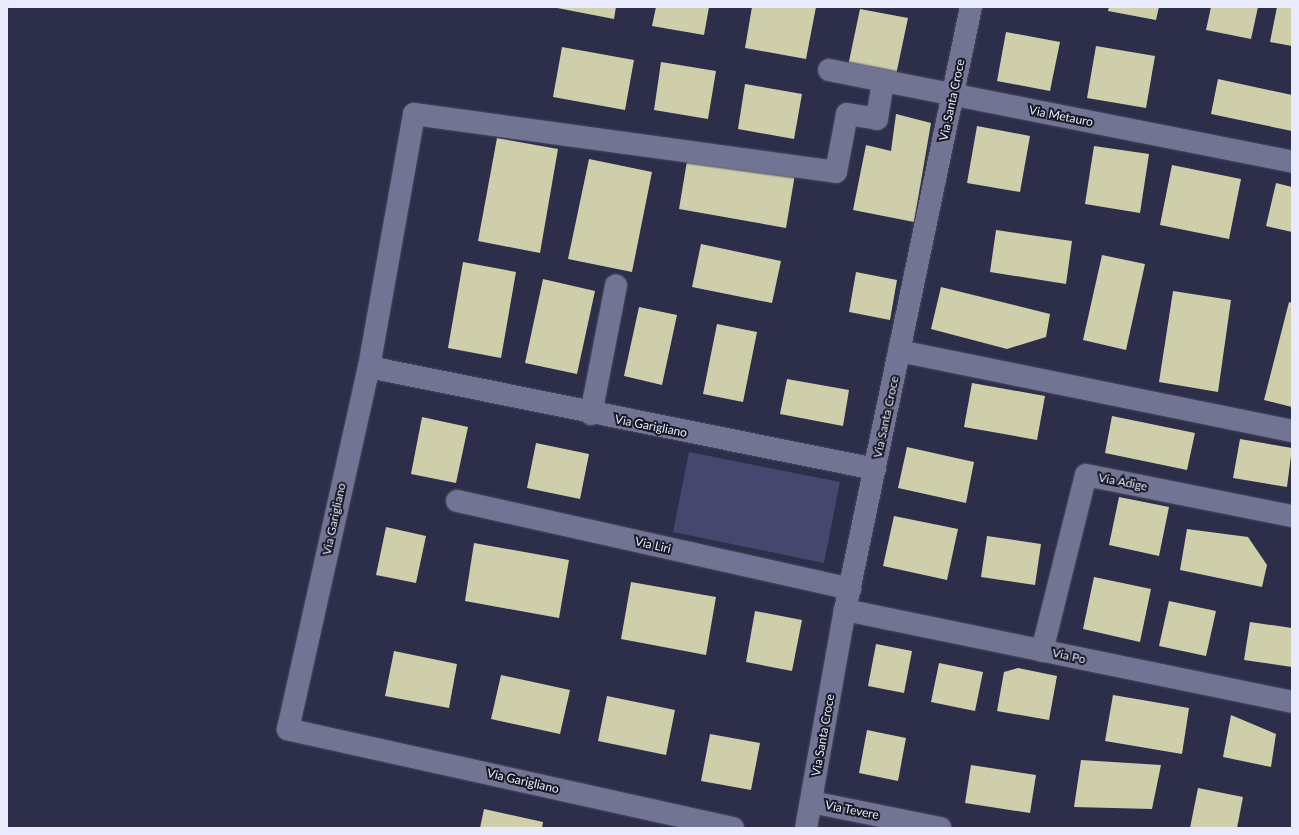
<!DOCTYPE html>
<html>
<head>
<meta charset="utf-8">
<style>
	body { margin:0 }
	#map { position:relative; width:1299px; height:835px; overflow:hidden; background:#2d2e49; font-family:Lato,sans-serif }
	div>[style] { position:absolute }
	.green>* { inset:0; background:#45476f }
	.building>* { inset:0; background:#cecfaa }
	.roads { filter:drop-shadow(0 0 1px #484960) drop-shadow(0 0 1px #484960) }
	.minor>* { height:22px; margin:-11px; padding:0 11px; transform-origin:11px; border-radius:11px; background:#727494 }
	span { translate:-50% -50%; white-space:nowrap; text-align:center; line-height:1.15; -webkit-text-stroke:4px #171824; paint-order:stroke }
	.street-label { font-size:12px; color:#e9ebfd }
	.frame { position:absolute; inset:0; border:8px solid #e9ebfd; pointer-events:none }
</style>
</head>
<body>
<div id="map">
	<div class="green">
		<i style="clip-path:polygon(689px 452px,840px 482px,824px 563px,673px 532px)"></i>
	</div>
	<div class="building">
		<i style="clip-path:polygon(552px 7px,616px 7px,614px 19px)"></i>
		<i style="clip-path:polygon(656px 7px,709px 7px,704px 35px,652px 26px)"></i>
		<i style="clip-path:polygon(752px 7px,816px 7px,806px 59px,745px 48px)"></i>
		<i style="clip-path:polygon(1109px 7px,1159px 7px,1156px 20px,1108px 11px)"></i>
		<i style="clip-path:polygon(1211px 7px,1258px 7px,1251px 39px,1206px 30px)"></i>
		<i style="clip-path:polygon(1277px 7px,1292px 7px,1292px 46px,1270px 42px)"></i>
		<i style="clip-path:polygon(860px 9px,908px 18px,896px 75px,848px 66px)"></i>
		<i style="clip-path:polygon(1006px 32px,1060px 42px,1050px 91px,997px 81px)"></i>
		<i style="clip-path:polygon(1096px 46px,1155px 56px,1146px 108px,1087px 98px)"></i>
		<i style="clip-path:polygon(562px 47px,634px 60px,625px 110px,553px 97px)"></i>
		<i style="clip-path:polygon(661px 62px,716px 71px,708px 119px,654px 110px)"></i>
		<i style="clip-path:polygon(1218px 79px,1292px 95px,1292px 131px,1211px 114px)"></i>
		<i style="clip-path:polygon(745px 84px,802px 94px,794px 139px,738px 129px)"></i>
		<i style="clip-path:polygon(896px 114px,931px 123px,914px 222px,853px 210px,866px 145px,891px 151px)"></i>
		<i style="clip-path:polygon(977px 126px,1030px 136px,1020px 192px,967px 183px)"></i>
		<i style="clip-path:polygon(497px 138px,558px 149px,540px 253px,478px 241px)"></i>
		<i style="clip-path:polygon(1094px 146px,1149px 154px,1140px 213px,1085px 204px)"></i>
		<i style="clip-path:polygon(688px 155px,795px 174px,786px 228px,679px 209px)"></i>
		<i style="clip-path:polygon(589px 159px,652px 172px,632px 272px,568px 259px)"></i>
		<i style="clip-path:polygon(1172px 165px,1241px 179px,1229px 239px,1160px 225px)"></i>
		<i style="clip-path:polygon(1276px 183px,1292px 187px,1292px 232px,1266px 226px)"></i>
		<i style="clip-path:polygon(996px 230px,1072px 241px,1066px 284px,990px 272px)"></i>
		<i style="clip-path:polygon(701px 244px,781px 261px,772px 303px,692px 287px)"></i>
		<i style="clip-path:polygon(1102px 255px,1145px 264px,1126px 350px,1083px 340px)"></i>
		<i style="clip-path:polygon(463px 262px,516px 272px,501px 358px,448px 348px)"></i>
		<i style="clip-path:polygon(856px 272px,897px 280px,890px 320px,849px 312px)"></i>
		<i style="clip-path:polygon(543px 279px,595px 291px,577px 374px,525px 363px)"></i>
		<i style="clip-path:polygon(941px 287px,1050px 314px,1046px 337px,1007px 349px,931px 329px)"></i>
		<i style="clip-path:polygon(1173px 291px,1231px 300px,1218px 392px,1159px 382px)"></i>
		<i style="clip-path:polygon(1289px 302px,1292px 303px,1292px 407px,1264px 400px)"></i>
		<i style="clip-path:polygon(639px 307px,677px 315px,662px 385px,624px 376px)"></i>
		<i style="clip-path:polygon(717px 324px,757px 332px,743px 402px,703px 394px)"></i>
		<i style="clip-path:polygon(787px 379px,849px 390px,843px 426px,780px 414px)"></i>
		<i style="clip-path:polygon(972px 383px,1045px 396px,1037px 440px,964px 427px)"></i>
		<i style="clip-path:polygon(1112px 416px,1195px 433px,1187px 470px,1105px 453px)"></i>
		<i style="clip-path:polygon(422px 417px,468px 427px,456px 483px,411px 474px)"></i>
		<i style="clip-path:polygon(1240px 439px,1292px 448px,1287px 487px,1233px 478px)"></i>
		<i style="clip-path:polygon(536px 443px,589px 454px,580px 499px,527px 488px)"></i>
		<i style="clip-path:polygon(907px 447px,974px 462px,966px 503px,898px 488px)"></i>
		<i style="clip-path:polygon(1119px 497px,1169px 507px,1159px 556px,1109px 545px)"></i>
		<i style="clip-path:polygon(894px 516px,958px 529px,947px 580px,883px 566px)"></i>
		<i style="clip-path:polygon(386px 527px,426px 536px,416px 583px,376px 575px)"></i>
		<i style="clip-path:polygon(1187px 529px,1248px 537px,1267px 565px,1262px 587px,1180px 570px)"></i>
		<i style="clip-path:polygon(987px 536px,1041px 544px,1035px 585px,981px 577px)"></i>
		<i style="clip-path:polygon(474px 543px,569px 560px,559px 618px,465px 601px)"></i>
		<i style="clip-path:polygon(1094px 577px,1151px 589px,1140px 642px,1083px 629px)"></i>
		<i style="clip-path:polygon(631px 582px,716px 597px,706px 655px,621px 639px)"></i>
		<i style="clip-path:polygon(1169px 601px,1216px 611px,1206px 656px,1159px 646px)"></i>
		<i style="clip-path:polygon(755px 611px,802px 620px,792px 671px,746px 662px)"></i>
		<i style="clip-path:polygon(1250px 622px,1292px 628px,1292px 667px,1244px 660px)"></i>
		<i style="clip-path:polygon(876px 644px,912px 651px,904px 693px,868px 686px)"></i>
		<i style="clip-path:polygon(394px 651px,457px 664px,449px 708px,385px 696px)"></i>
		<i style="clip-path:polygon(939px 663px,983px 672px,975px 711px,931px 702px)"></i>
		<i style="clip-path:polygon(1018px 668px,1057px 676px,1049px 720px,997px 711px,1004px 672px)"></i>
		<i style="clip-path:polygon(501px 675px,570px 690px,560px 734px,491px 719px)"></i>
		<i style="clip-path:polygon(1113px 695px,1189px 708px,1182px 754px,1105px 741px)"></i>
		<i style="clip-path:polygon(607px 696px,675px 710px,666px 755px,598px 741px)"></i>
		<i style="clip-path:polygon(1231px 715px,1276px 734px,1271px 767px,1223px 757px)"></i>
		<i style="clip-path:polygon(867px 730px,906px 738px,898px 781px,859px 773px)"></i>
		<i style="clip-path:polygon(710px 734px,760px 743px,751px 790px,701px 781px)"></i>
		<i style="clip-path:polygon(1081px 760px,1161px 765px,1152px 809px,1074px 807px)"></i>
		<i style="clip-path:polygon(971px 765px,1036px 775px,1030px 813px,965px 803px)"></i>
		<i style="clip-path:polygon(1198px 788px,1243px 797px,1237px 828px,1190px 828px)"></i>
		<i style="clip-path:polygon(484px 809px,543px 822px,542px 828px,480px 828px)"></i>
	</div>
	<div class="roads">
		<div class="minor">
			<i style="left:829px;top:70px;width:472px;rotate:11.2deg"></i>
			<i style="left:899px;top:351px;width:401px;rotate:11.5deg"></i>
			<i style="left:369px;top:367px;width:257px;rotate:-79.9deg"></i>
			<i style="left:414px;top:114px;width:426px;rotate:7.8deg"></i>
			<i style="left:836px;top:172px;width:59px;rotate:-79.3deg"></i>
			<i style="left:847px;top:114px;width:30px;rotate:9deg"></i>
			<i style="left:877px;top:119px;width:38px;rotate:-81deg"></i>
			<i style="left:591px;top:414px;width:131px;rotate:-79deg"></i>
			<i style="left:457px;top:501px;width:403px;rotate:12.6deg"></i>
			<i style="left:845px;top:610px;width:456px;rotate:11.6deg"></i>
			<i style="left:1042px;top:651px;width:181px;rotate:-76deg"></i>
			<i style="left:1086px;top:475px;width:210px;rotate:11.3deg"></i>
			<i style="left:811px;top:802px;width:132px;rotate:11.4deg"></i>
			<i style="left:733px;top:828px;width:456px;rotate:-167.5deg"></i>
			<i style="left:288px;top:729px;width:371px;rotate:-77.4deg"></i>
			<i style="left:369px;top:367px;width:516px;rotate:11.4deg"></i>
			<i style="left:806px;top:828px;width:221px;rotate:-79.9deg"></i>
			<i style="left:845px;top:610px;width:616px;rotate:-78.2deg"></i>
		</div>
	</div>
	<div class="street-label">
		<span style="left:952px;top:100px;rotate:-78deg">Via Santa Croce</span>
		<span style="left:1061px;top:116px;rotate:11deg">Via Metauro</span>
		<span style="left:886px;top:417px;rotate:-78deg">Via Santa Croce</span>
		<span style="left:651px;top:426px;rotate:11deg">Via Garigliano</span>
		<span style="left:1123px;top:482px;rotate:11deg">Via Adige</span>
		<span style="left:334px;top:519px;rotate:-78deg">Via Garigliano</span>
		<span style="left:653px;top:545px;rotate:13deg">Via Liri</span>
		<span style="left:1069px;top:656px;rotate:12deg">Via Po</span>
		<span style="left:823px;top:735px;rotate:-80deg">Via Santa Croce</span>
		<span style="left:523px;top:781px;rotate:13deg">Via Garigliano</span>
		<span style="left:852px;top:810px;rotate:11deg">Via Tevere</span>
	</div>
	<div class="frame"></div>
</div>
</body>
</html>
